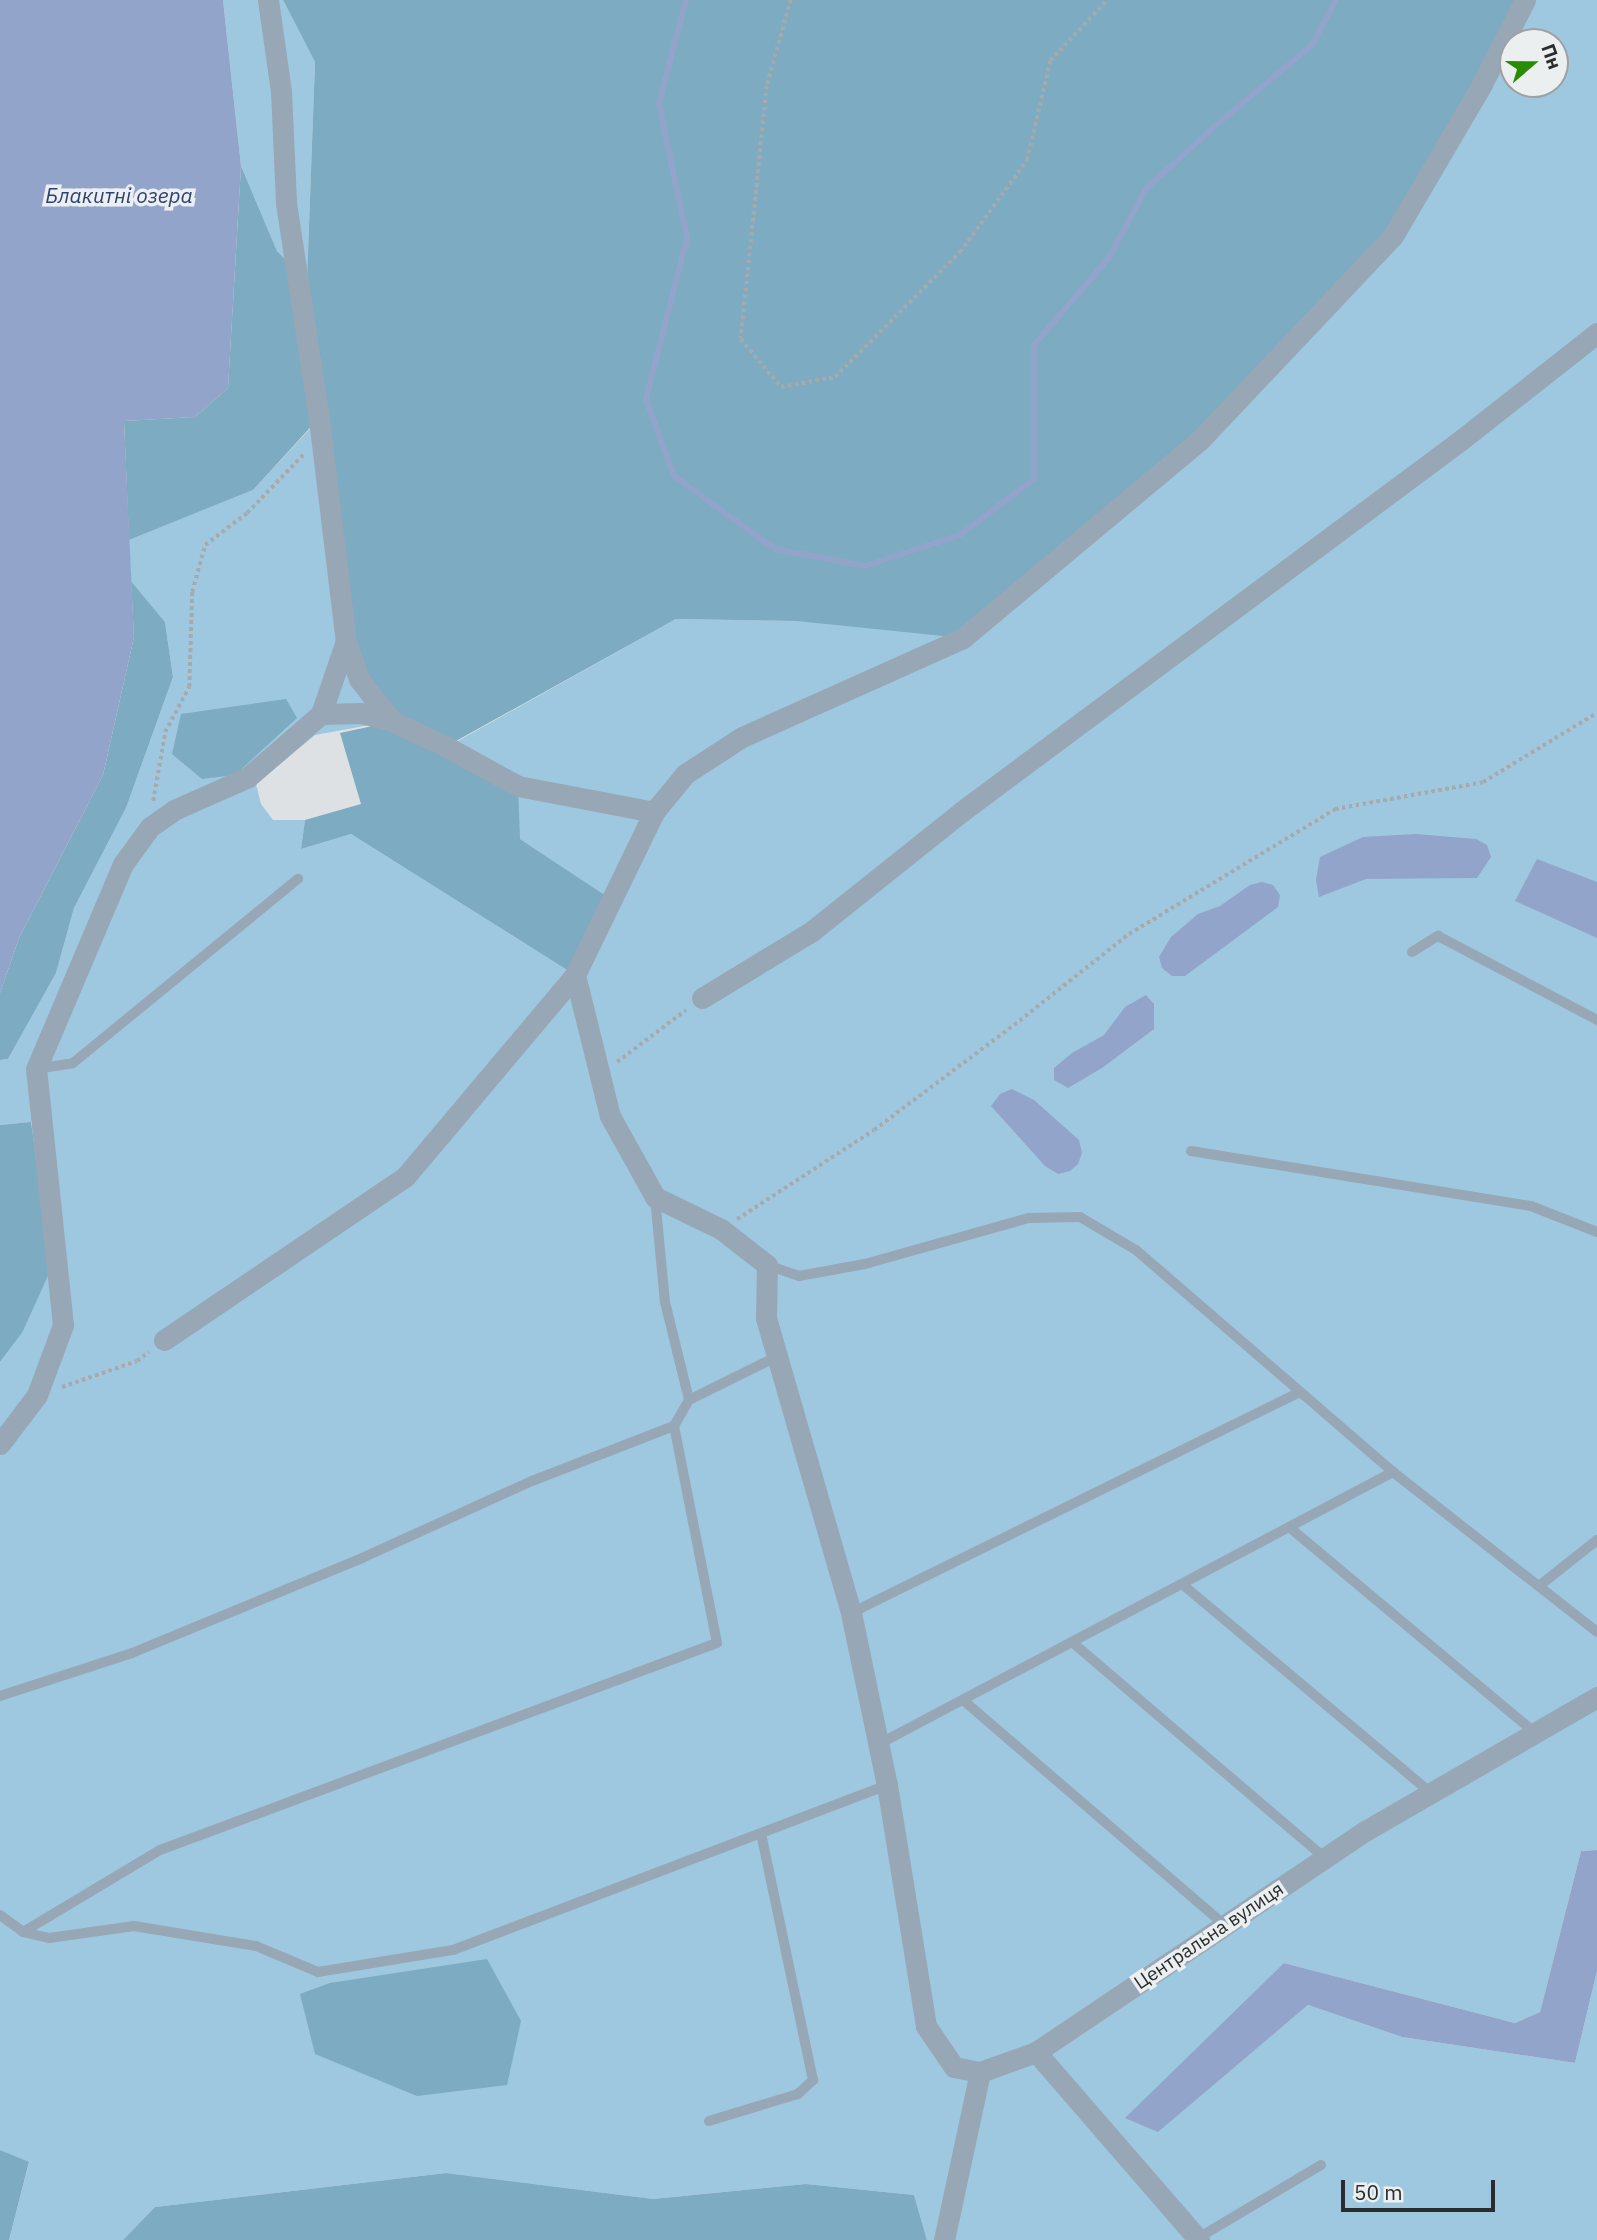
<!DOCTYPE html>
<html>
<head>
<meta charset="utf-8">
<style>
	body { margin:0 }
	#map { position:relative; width:1597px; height:2240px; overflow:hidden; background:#dee1e3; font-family:"IBM Plex Sans",sans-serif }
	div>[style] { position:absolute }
	.green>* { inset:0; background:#9dc8df }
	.forest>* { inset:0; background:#7cabc2 }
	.water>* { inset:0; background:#93a4cb }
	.stream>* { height:6px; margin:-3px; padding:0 3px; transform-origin:3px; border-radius:3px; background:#93a4cb }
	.path>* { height:3.5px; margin-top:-1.75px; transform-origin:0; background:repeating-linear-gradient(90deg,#a7a9ab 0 3.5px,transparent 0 7px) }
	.service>* { height:10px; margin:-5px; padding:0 5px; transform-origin:5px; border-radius:5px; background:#98a7b6 }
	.minor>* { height:21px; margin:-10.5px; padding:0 10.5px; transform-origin:10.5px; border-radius:10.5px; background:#98a7b6 }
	span { translate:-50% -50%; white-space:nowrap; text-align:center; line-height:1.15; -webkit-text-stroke:7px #ebeff0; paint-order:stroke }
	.street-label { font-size:19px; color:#2b2c2d }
	.water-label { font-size:21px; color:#2e4174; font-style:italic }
	.north { position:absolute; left:1499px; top:28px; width:70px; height:70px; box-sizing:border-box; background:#ebeff0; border:2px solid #9ea1a2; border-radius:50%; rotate:70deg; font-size:19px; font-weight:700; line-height:28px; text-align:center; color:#2b2c2d }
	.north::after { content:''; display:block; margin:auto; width:24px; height:32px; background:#288c05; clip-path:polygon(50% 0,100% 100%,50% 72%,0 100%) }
	.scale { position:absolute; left:1341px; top:2180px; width:154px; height:32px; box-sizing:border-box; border:4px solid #2b2c2d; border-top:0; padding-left:9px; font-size:21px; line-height:24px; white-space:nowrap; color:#2b2c2d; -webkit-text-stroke:5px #ebeff0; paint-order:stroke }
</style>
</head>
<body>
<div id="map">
	<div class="green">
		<i style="clip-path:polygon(223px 0,283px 0,315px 62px,307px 282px,277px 251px,241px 166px)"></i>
		<i style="clip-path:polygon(evenodd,1525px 0,1597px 0,1597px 1850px,1581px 1851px,1540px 2012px,1515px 2023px,1284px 1963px,1158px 2131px,1308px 2005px,1402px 2037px,1575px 2063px,1597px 1971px,1597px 2240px,927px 2240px,914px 2195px,806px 2184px,653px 2199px,446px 2173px,155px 2207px,123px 2240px,9px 2240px,29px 2163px,0 2150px,0 1362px,22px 1333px,32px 1122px,0 1125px,0 1060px,8px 1059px,56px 973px,74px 908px,126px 808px,173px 677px,165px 622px,131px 581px,129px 540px,253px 490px,319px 419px,392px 721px,315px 735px,256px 784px,261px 804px,273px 820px,305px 820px,301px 849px,351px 834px,575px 975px,611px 900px,520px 839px,447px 747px,676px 619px,797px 621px,1525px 0,1513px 42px,1555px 42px,1555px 84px,1513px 84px,1513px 42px)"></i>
	</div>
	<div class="forest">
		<i style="clip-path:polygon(283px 0,1525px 0,1393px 236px,1199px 441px,963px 638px,797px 621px,676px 619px,447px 746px,518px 786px,520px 839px,612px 900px,575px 975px,351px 834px,301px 849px,305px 820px,361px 804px,340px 733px,391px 722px,359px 679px,318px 419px,253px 490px,129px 540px,124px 421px,195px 417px,228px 388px,241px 166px,277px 251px,307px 281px,315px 62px)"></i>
		<i style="clip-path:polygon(131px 581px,165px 622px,173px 677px,126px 808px,74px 908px,56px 973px,8px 1059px,0 1060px,0 993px,19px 938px,103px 775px,134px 637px)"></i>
		<i style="clip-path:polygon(286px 699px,297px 718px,235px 775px,202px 779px,172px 754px,181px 714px)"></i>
		<i style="clip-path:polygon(31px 1122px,51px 1269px,22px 1333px,0 1362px,0 1125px)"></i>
		<i style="clip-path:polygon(487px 1959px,521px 2021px,507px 2085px,417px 2096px,315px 2054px,300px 1994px,330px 1983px)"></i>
		<i style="clip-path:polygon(0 2150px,29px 2162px,9px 2240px,0 2240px)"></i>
		<i style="clip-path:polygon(446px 2173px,653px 2199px,806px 2184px,914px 2195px,927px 2240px,123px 2240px,155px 2207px)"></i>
	</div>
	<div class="water">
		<i style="clip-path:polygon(0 0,223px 0,241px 166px,228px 388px,195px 417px,124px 421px,134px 637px,103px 775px,19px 938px,0 993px)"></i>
		<i style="clip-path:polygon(1416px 834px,1476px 839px,1487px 845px,1491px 857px,1477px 878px,1366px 879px,1319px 897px,1316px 880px,1320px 857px,1363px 837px)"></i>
		<i style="clip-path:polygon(1537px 859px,1597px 882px,1597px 938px,1515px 901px)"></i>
		<i style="clip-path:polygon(1262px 882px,1273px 885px,1280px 895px,1278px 907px,1185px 976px,1172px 976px,1162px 968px,1159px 957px,1171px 937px,1198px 914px,1220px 906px,1250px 885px)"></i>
		<i style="clip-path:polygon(1146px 995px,1154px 1004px,1154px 1029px,1102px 1068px,1068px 1088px,1054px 1080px,1054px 1068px,1072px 1053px,1104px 1035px,1125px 1007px)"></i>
		<i style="clip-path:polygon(1012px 1089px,1034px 1100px,1079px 1140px,1082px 1153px,1078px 1164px,1070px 1171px,1058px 1174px,1045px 1166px,991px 1106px,1000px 1094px)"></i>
		<i style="clip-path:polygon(1597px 1850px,1597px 1971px,1575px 2063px,1402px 2037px,1308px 2005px,1158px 2132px,1125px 2118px,1284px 1963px,1515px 2023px,1540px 2012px,1581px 1851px)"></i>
	</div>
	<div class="stream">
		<i style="left:686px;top:0;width:107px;rotate:104.6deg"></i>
		<i style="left:659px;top:104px;width:137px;rotate:78.2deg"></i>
		<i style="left:687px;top:238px;width:166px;rotate:104.3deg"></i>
		<i style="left:646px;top:399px;width:82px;rotate:70deg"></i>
		<i style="left:674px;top:476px;width:125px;rotate:35.9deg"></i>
		<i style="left:775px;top:549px;width:92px;rotate:10.7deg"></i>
		<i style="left:865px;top:566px;width:100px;rotate:-18.1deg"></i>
		<i style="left:960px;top:535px;width:93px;rotate:-37.1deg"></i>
		<i style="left:1034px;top:479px;width:134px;rotate:-90deg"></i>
		<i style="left:1034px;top:345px;width:113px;rotate:-49.3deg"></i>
		<i style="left:1108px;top:259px;width:80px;rotate:-61.5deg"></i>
		<i style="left:1146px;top:189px;width:92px;rotate:-42.4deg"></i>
		<i style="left:1214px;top:127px;width:128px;rotate:-39.9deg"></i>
		<i style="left:1312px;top:45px;width:51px;rotate:-61.9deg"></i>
	</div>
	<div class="path">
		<i style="left:791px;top:0;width:89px;rotate:105.6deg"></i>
		<i style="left:767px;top:86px;width:254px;rotate:95.9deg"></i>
		<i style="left:741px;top:339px;width:62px;rotate:50.2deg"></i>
		<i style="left:781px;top:387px;width:55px;rotate:-10.5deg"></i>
		<i style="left:835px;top:377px;width:177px;rotate:-45deg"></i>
		<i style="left:960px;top:252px;width:114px;rotate:-53.9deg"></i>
		<i style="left:1027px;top:160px;width:102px;rotate:-76.9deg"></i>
		<i style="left:1050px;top:61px;width:83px;rotate:-46.9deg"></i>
		<i style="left:153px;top:801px;width:70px;rotate:-80.1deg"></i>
		<i style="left:165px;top:732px;width:51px;rotate:-61.9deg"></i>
		<i style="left:189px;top:687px;width:95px;rotate:-88.2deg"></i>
		<i style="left:192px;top:592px;width:49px;rotate:-74.5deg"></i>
		<i style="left:205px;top:545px;width:53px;rotate:-37.3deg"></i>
		<i style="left:247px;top:513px;width:81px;rotate:-46deg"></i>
		<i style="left:617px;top:1062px;width:86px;rotate:-37deg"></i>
		<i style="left:737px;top:1219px;width:163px;rotate:-33deg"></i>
		<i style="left:874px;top:1130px;width:175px;rotate:-36.9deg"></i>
		<i style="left:1014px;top:1025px;width:147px;rotate:-38.4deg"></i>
		<i style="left:1129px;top:934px;width:241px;rotate:-31.2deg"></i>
		<i style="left:1335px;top:809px;width:150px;rotate:-10.3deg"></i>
		<i style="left:1483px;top:782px;width:133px;rotate:-31.2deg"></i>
		<i style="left:62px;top:1387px;width:79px;rotate:-19.1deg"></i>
		<i style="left:137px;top:1361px;width:15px;rotate:-37deg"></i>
	</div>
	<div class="service">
		<i style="left:1412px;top:952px;width:31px;rotate:-32deg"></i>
		<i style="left:1438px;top:936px;width:180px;rotate:27.8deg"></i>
		<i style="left:36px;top:1069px;width:37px;rotate:-9deg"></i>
		<i style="left:73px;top:1063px;width:291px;rotate:-39.3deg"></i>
		<i style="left:1191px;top:1151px;width:344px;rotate:9.2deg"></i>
		<i style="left:1531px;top:1206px;width:71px;rotate:21.5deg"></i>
		<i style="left:655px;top:1197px;width:105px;rotate:84.6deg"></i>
		<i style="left:665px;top:1302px;width:101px;rotate:76.2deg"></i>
		<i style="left:767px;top:1265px;width:34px;rotate:19deg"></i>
		<i style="left:799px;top:1276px;width:67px;rotate:-10.3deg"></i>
		<i style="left:865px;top:1264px;width:170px;rotate:-15.7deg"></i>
		<i style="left:1029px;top:1218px;width:51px;rotate:-1.1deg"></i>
		<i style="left:1080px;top:1217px;width:65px;rotate:30.5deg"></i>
		<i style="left:1136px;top:1250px;width:340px;rotate:40.8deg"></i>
		<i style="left:1393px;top:1472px;width:259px;rotate:38.1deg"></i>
		<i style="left:1289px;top:1527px;width:321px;rotate:39.9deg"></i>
		<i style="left:1182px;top:1584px;width:325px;rotate:40deg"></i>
		<i style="left:1539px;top:1586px;width:74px;rotate:-38.4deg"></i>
		<i style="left:851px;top:1613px;width:500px;rotate:-26.21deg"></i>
		<i style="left:1072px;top:1642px;width:333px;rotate:40.5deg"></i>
		<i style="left:0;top:1696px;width:139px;rotate:-18deg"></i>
		<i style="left:132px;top:1653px;width:249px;rotate:-22.4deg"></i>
		<i style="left:362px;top:1558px;width:187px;rotate:-24.4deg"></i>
		<i style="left:532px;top:1481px;width:152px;rotate:-21.2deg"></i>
		<i style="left:963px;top:1700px;width:345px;rotate:40.7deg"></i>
		<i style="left:879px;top:1744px;width:582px;rotate:-27.89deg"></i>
		<i style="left:0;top:1915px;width:29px;rotate:36deg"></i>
		<i style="left:23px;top:1932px;width:27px;rotate:13deg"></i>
		<i style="left:49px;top:1938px;width:86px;rotate:-8deg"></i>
		<i style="left:134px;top:1926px;width:124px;rotate:9.3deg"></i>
		<i style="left:256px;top:1946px;width:67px;rotate:22.8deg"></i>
		<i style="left:318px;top:1972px;width:137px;rotate:-9.3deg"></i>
		<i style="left:453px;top:1950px;width:464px;rotate:-20.8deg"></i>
		<i style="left:23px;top:1932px;width:160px;rotate:-30.9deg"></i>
		<i style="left:160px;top:1850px;width:594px;rotate:-20.39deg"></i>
		<i style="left:717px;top:1643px;width:221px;rotate:-101.2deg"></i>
		<i style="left:674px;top:1426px;width:30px;rotate:-60deg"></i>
		<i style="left:689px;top:1400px;width:99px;rotate:-26.3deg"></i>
		<i style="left:709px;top:2121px;width:93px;rotate:-16.9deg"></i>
		<i style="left:798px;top:2094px;width:21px;rotate:-43deg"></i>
		<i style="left:813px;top:2080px;width:252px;rotate:-101.9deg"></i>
		<i style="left:1198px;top:2238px;width:143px;rotate:-30.7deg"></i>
	</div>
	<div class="minor">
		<i style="left:268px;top:0;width:92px;rotate:81.9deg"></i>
		<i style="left:281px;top:91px;width:112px;rotate:87.4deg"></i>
		<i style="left:286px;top:203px;width:219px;rotate:81.3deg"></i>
		<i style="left:319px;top:419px;width:224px;rotate:83.1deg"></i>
		<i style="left:346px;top:641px;width:40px;rotate:71.1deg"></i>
		<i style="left:359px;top:679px;width:53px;rotate:51.8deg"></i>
		<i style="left:321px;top:714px;width:77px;rotate:-71.1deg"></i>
		<i style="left:575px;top:975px;width:145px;rotate:76.1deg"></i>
		<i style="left:610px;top:1116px;width:93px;rotate:60.9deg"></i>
		<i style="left:655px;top:1197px;width:73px;rotate:25.9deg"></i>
		<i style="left:721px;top:1229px;width:58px;rotate:38deg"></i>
		<i style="left:767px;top:1265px;width:53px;rotate:91.1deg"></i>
		<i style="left:766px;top:1318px;width:307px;rotate:73.9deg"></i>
		<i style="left:851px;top:1613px;width:176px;rotate:78.2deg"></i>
		<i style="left:887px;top:1785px;width:244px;rotate:80.8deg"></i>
		<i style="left:926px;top:2026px;width:50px;rotate:55.7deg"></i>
		<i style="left:954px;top:2067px;width:26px;rotate:11deg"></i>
		<i style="left:980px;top:2072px;width:59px;rotate:-19.7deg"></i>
		<i style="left:1036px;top:2052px;width:396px;rotate:-33.9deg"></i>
		<i style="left:1365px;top:1831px;width:268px;rotate:-30deg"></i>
		<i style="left:702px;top:998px;width:129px;rotate:-31.3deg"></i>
		<i style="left:812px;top:931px;width:191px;rotate:-38.6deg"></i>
		<i style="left:961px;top:812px;width:623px;rotate:-36.65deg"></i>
		<i style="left:1461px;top:440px;width:173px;rotate:-38.2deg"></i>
		<i style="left:164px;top:1340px;width:291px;rotate:-34.1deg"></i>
		<i style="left:405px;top:1177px;width:264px;rotate:-49.9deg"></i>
		<i style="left:575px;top:975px;width:181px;rotate:-64.1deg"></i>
		<i style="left:654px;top:812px;width:49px;rotate:-50.8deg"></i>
		<i style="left:685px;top:774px;width:68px;rotate:-33deg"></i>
		<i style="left:742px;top:737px;width:242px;rotate:-24.1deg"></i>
		<i style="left:963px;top:638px;width:307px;rotate:-39.9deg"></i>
		<i style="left:1199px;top:441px;width:282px;rotate:-46.6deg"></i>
		<i style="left:1393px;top:236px;width:176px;rotate:-59.6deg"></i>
		<i style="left:1482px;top:84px;width:94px;rotate:-62.9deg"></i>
		<i style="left:0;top:1444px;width:61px;rotate:-52.9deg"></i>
		<i style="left:37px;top:1395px;width:75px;rotate:-69.6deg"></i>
		<i style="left:63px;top:1325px;width:257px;rotate:-96deg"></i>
		<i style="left:36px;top:1069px;width:223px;rotate:-67deg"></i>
		<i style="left:123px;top:864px;width:46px;rotate:-53.9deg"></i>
		<i style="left:150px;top:827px;width:29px;rotate:-35deg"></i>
		<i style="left:174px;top:810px;width:81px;rotate:-24deg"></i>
		<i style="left:248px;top:777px;width:96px;rotate:-40.8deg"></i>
		<i style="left:321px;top:714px;width:40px;rotate:-1.4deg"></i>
		<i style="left:361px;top:713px;width:32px;rotate:14deg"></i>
		<i style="left:392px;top:721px;width:61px;rotate:25.3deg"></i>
		<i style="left:447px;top:747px;width:81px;rotate:28.8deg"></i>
		<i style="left:518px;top:786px;width:138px;rotate:10.8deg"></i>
		<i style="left:1036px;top:2052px;width:249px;rotate:49.1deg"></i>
		<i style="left:944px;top:2240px;width:172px;rotate:-77.9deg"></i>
	</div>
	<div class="street-label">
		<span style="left:1209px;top:1936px;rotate:-34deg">Центральна вулиця</span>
	</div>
	<div class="water-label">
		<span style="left:119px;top:195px">Блакитні озера</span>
	</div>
	<div class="north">Пн</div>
	<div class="scale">50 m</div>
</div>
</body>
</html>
